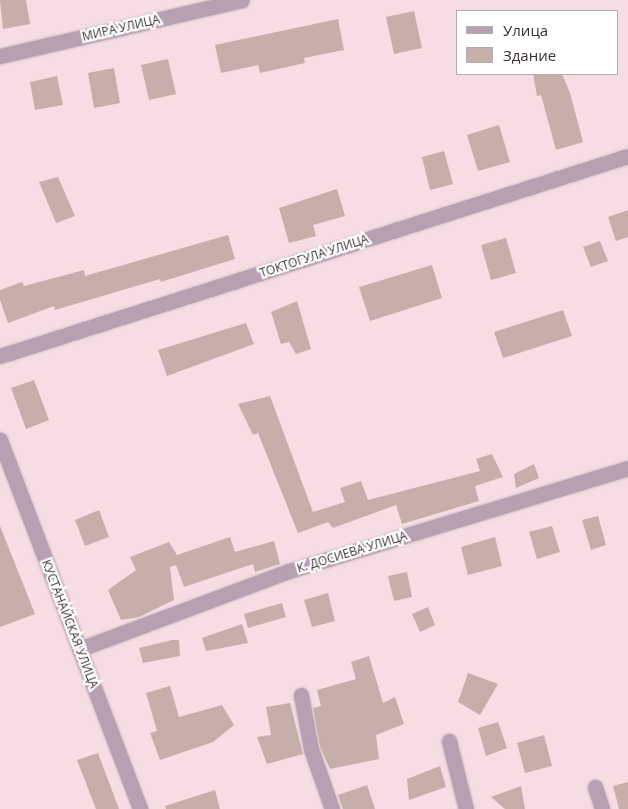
<!DOCTYPE html>
<html>
<head>
<meta charset="utf-8">
<style>
	body { margin:0 }
	#map { position:relative; width:628px; height:809px; overflow:hidden; background:#f6dde4; font-family:"Open Sans",sans-serif }
	div>[style] { position:absolute }
	.building>* { inset:0; background:#c6aeaa }
	.roads { filter:drop-shadow(0 0 1px #d0bbc1) drop-shadow(0 0 1px #d0bbc1) }
	.minor>* { height:15px; margin:-7.5px; padding:0 7.5px; transform-origin:7.5px; border-radius:7.5px; background:#b6a0b2 }
	span { translate:-50% -50%; white-space:nowrap; text-align:center; line-height:1.15; -webkit-text-stroke:4.5px #fff; paint-order:stroke }
	.street-label { font-size:12px; color:#3a3133 }
	.legend { position:absolute; left:456px; top:10px; width:162px; height:65px; box-sizing:border-box; background:#fff; border:1px solid #b0adad; margin:0; padding:6px 9px; list-style:none; font-size:15px; color:#3a3133 }
	.legend li { display:flex; align-items:center; gap:10px; height:25px }
	.legend b { width:25px; border:1px solid #b0adad }
</style>
</head>
<body>
<div id="map">
	<div class="building">
		<i style="clip-path:polygon(0 0,26px 0,30px 24px,3px 29px)"></i>
		<i style="clip-path:polygon(414px 11px,422px 48px,394px 54px,386px 17px)"></i>
		<i style="clip-path:polygon(338px 19px,344px 50px,304px 58px,305px 63px,260px 73px,258px 65px,221px 73px,215px 45px)"></i>
		<i style="clip-path:polygon(168px 59px,176px 94px,149px 100px,141px 65px)"></i>
		<i style="clip-path:polygon(114px 68px,120px 103px,94px 108px,88px 73px)"></i>
		<i style="clip-path:polygon(533px 74px,562px 74px,570px 93px,583px 142px,556px 150px,541px 95px,537px 96px)"></i>
		<i style="clip-path:polygon(57px 76px,63px 105px,35px 110px,30px 82px)"></i>
		<i style="clip-path:polygon(499px 125px,510px 162px,478px 171px,467px 135px)"></i>
		<i style="clip-path:polygon(444px 151px,453px 184px,430px 190px,422px 157px)"></i>
		<i style="clip-path:polygon(58px 177px,75px 216px,56px 223px,39px 182px)"></i>
		<i style="clip-path:polygon(337px 189px,345px 216px,313px 225px,316px 236px,289px 243px,279px 208px)"></i>
		<i style="clip-path:polygon(628px 210px,628px 237px,616px 241px,608px 217px)"></i>
		<i style="clip-path:polygon(228px 235px,235px 259px,161px 282px,160px 279px,55px 310px,54px 306px,8px 323px,0 300px,0 290px,22px 282px,24px 286px,84px 270px,85px 276px)"></i>
		<i style="clip-path:polygon(506px 238px,516px 273px,491px 280px,481px 245px)"></i>
		<i style="clip-path:polygon(600px 241px,608px 261px,591px 267px,583px 247px)"></i>
		<i style="clip-path:polygon(432px 265px,442px 298px,370px 321px,359px 287px)"></i>
		<i style="clip-path:polygon(297px 301px,311px 349px,296px 354px,289px 342px,281px 344px,271px 312px)"></i>
		<i style="clip-path:polygon(563px 310px,572px 336px,503px 358px,494px 332px)"></i>
		<i style="clip-path:polygon(246px 323px,254px 344px,167px 376px,158px 350px)"></i>
		<i style="clip-path:polygon(34px 380px,49px 420px,26px 429px,11px 388px)"></i>
		<i style="clip-path:polygon(270px 396px,313px 512px,345px 502px,340px 488px,361px 481px,368px 500px,480px 471px,476px 459px,492px 454px,503px 477px,475px 486px,479px 501px,402px 524px,396px 505px,333px 528px,328px 522px,298px 533px,258px 433px,253px 435px,238px 404px)"></i>
		<i style="clip-path:polygon(534px 464px,539px 478px,516px 488px,514px 474px)"></i>
		<i style="clip-path:polygon(99px 510px,109px 537px,85px 546px,75px 520px)"></i>
		<i style="clip-path:polygon(598px 516px,606px 545px,591px 550px,582px 520px)"></i>
		<i style="clip-path:polygon(0 526px,35px 614px,0 627px)"></i>
		<i style="clip-path:polygon(552px 526px,560px 552px,537px 559px,529px 532px)"></i>
		<i style="clip-path:polygon(230px 537px,235px 552px,274px 541px,280px 564px,255px 572px,253px 564px,184px 587px,176px 565px,170px 567px,174px 600px,139px 617px,121px 620px,108px 590px,136px 570px,130px 557px,169px 542px,177px 555px)"></i>
		<i style="clip-path:polygon(495px 537px,502px 566px,468px 575px,461px 547px)"></i>
		<i style="clip-path:polygon(407px 572px,412px 597px,394px 601px,388px 576px)"></i>
		<i style="clip-path:polygon(328px 593px,335px 621px,312px 627px,304px 600px)"></i>
		<i style="clip-path:polygon(282px 603px,286px 617px,248px 628px,244px 614px)"></i>
		<i style="clip-path:polygon(428px 607px,435px 625px,420px 632px,412px 614px)"></i>
		<i style="clip-path:polygon(242px 624px,248px 643px,206px 651px,202px 638px)"></i>
		<i style="clip-path:polygon(172px 640px,179px 640px,180px 656px,143px 663px,139px 648px)"></i>
		<i style="clip-path:polygon(369px 656px,383px 703px,395px 697px,404px 724px,376px 735px,379px 759px,330px 769px,320px 747px,313px 708px,321px 706px,317px 690px,356px 679px,351px 662px)"></i>
		<i style="clip-path:polygon(468px 673px,498px 684px,480px 715px,458px 702px)"></i>
		<i style="clip-path:polygon(170px 686px,179px 717px,222px 705px,234px 725px,213px 742px,160px 760px,150px 733px,157px 731px,146px 693px)"></i>
		<i style="clip-path:polygon(290px 703px,303px 754px,267px 764px,257px 737px,271px 735px,266px 707px)"></i>
		<i style="clip-path:polygon(498px 722px,507px 748px,486px 756px,478px 728px)"></i>
		<i style="clip-path:polygon(544px 735px,552px 766px,525px 773px,517px 743px)"></i>
		<i style="clip-path:polygon(98px 753px,119px 809px,96px 809px,77px 760px)"></i>
		<i style="clip-path:polygon(440px 766px,446px 787px,409px 800px,407px 779px)"></i>
		<i style="clip-path:polygon(628px 782px,628px 809px,619px 809px,613px 786px)"></i>
		<i style="clip-path:polygon(367px 785px,375px 809px,343px 809px,338px 795px)"></i>
		<i style="clip-path:polygon(521px 786px,525px 809px,505px 809px,491px 797px)"></i>
		<i style="clip-path:polygon(215px 790px,220px 809px,166px 809px,165px 806px)"></i>
	</div>
	<div class="roads">
		<div class="minor">
			<i style="left:0;top:56px;width:248px;rotate:-13deg"></i>
			<i style="left:0;top:356px;width:659px;rotate:-17.67deg"></i>
			<i style="left:0;top:440px;width:395px;rotate:69.2deg"></i>
			<i style="left:80px;top:649px;width:223px;rotate:-20.5deg"></i>
			<i style="left:289px;top:571px;width:354px;rotate:-16.9deg"></i>
			<i style="left:301px;top:695px;width:55px;rotate:79.5deg"></i>
			<i style="left:311px;top:749px;width:64px;rotate:70.7deg"></i>
			<i style="left:449px;top:741px;width:70px;rotate:76deg"></i>
			<i style="left:595px;top:787px;width:23px;rotate:72deg"></i>
		</div>
	</div>
	<div class="street-label">
		<span style="left:121px;top:28px;rotate:-13deg">МИРА УЛИЦА</span>
		<span style="left:314px;top:256px;rotate:-18deg">ТОКТОГУЛА УЛИЦА</span>
		<span style="left:352px;top:552px;rotate:-17deg">К. ДОСИЕВА УЛИЦА</span>
		<span style="left:70px;top:624px;rotate:69deg">КУСТАНАЙСКАЯ УЛИЦА</span>
	</div>
	<ul class="legend">
	<li><b style="height:6px;background:#b6a0b2"></b>Улица</li>
	<li><b style="height:14px;background:#c6aeaa"></b>Здание</li>
	</ul>
</div>
</body>
</html>
